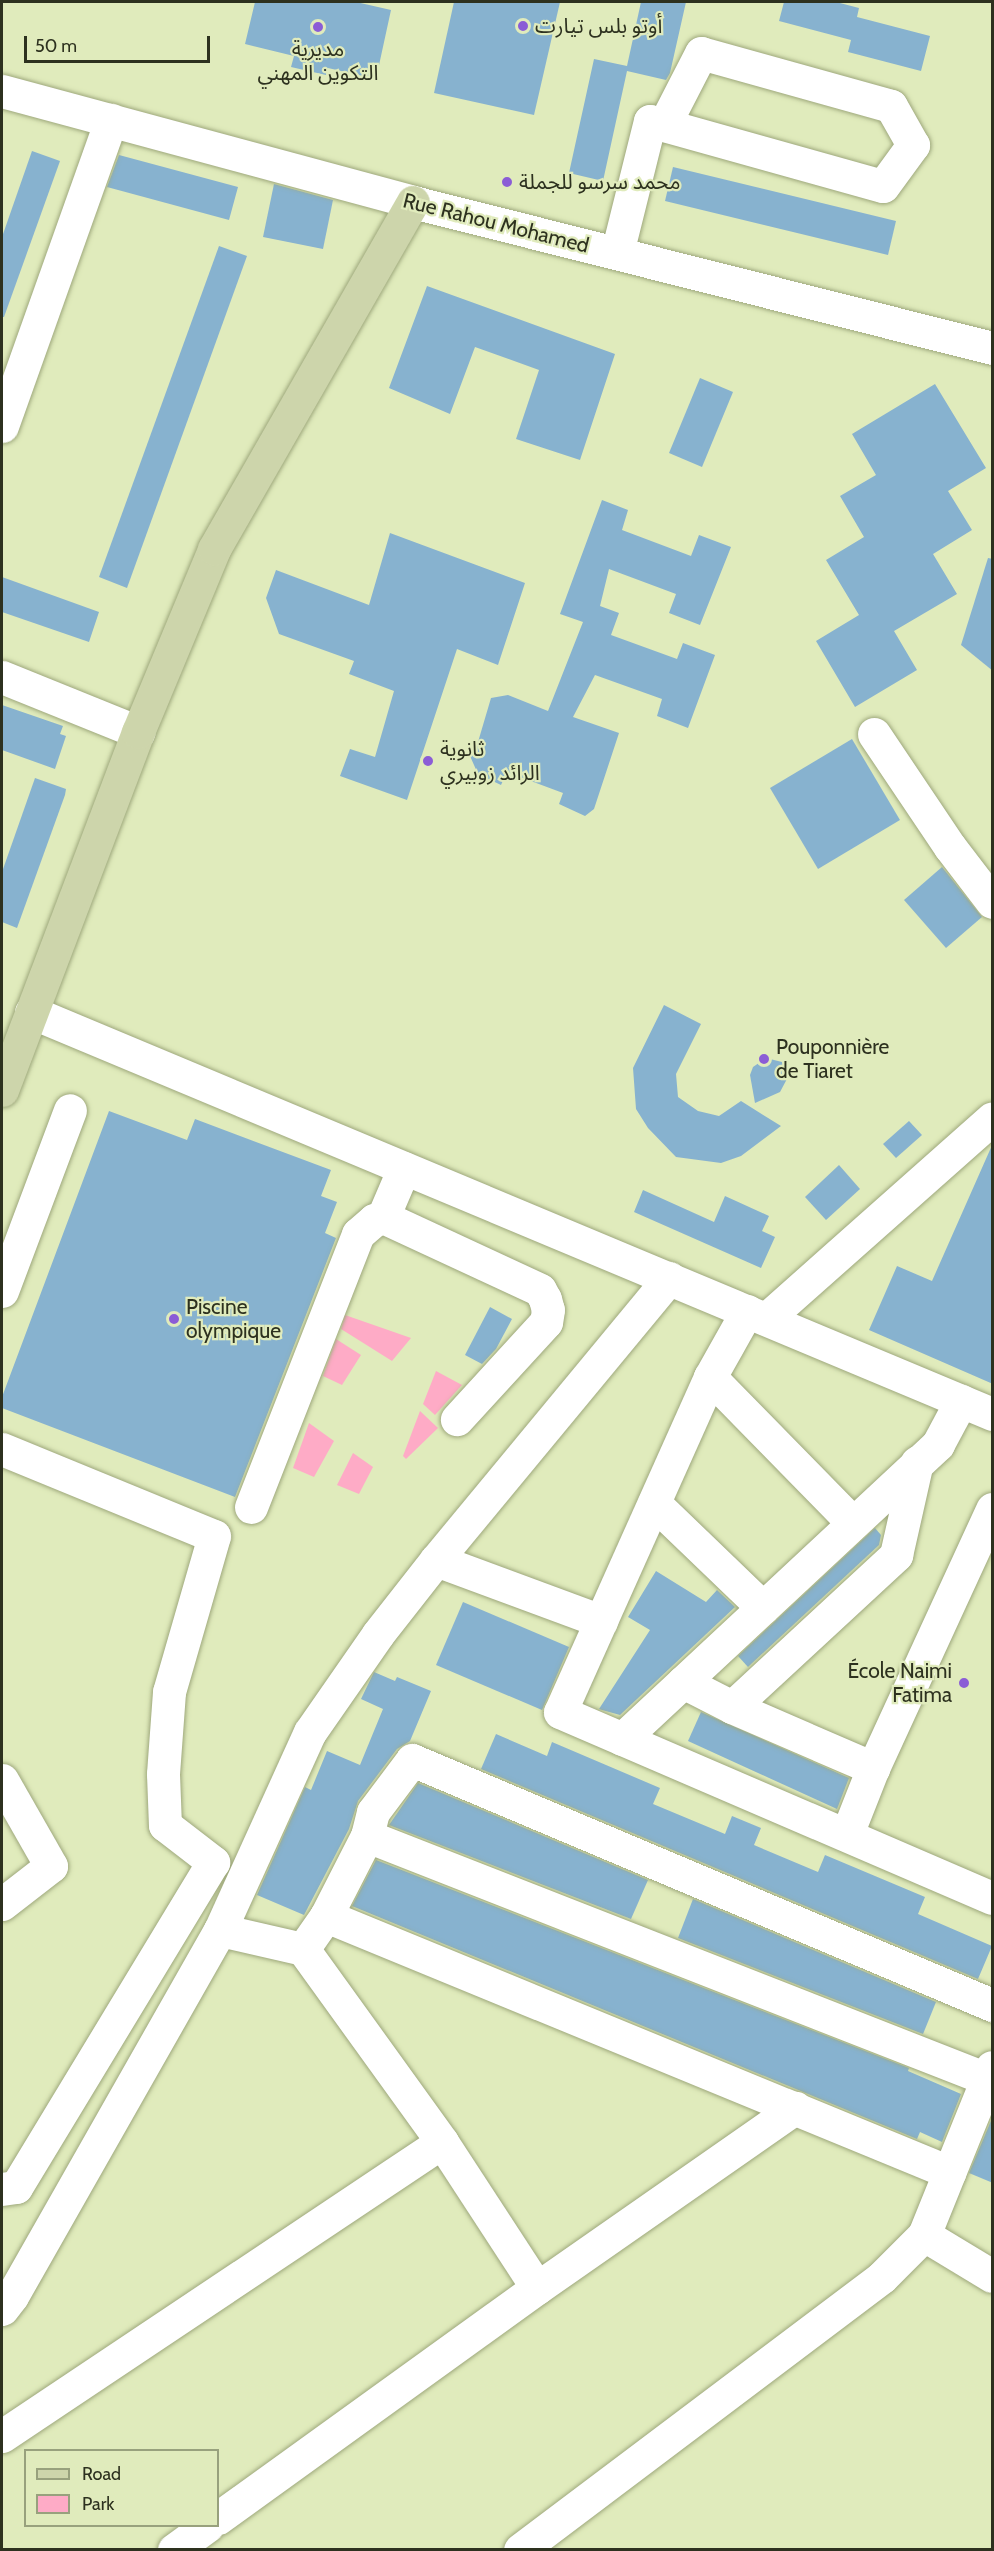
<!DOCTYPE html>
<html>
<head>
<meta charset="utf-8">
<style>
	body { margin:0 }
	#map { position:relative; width:994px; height:2551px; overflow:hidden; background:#e0ebbc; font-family:Cabin,"Noto Sans Arabic",sans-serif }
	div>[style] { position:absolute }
	.green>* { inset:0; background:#feabc6 }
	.building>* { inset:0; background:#87b2cf }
	.roads { filter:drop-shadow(0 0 2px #9ea87c) drop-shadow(0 0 2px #9ea87c) }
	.minor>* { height:33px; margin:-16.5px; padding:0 16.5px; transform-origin:16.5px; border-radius:16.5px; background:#fff }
	.major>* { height:33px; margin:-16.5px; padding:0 16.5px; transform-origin:16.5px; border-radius:16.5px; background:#cdd5ab }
	.dots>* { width:16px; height:16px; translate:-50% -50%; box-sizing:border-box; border:3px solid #e0ebbc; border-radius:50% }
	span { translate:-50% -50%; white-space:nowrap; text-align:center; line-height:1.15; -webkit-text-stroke:4.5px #e0ebbc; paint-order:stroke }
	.poi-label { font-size:21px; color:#2d311f }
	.left { translate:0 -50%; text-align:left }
	.right { translate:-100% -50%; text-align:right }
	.street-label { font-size:21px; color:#2d311f }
	.frame { position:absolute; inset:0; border:3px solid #2d311f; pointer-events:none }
	.legend { position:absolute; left:24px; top:2449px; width:195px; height:78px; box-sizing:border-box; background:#e0ebbc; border:2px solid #98a17d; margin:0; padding:8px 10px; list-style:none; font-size:18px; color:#2d311f }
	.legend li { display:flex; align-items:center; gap:12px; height:30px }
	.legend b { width:30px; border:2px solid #98a17d }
	.scale { position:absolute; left:24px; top:36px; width:186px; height:27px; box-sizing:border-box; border:3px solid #2d311f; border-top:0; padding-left:8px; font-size:18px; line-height:21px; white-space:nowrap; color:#2d311f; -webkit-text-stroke:4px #e0ebbc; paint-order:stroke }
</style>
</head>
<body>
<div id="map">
	<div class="green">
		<i style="clip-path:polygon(345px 1315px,411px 1338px,392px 1361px,341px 1329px)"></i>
		<i style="clip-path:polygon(336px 1339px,361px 1355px,342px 1385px,323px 1376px)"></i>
		<i style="clip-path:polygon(436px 1371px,462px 1385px,435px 1415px,423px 1404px)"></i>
		<i style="clip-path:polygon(420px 1411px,438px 1428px,406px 1459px,403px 1456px)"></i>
		<i style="clip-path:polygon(309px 1423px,334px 1441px,314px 1477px,293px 1468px)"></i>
		<i style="clip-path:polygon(353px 1453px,373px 1467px,359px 1494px,337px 1485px)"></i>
	</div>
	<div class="building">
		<i style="clip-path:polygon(255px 2px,356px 2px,391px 10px,376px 79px,328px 68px,326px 75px,291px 67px,294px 56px,245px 44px)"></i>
		<i style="clip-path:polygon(454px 2px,560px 2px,534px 115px,434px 93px)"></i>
		<i style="clip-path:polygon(641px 2px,686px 2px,670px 73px,666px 80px,627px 71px,603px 181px,569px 173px,594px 59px,627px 66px)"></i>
		<i style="clip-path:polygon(784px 2px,836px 2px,859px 8px,857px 17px,930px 36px,921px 71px,848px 52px,851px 40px,779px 21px)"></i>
		<i style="clip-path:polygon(32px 151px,60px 161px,4px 317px,2px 317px,2px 237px)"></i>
		<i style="clip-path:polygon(119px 155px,238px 187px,229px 220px,107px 187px)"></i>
		<i style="clip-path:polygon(673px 167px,896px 221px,888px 255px,665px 201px)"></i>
		<i style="clip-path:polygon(274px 184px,333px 200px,323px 249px,263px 237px)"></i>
		<i style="clip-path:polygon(219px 246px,247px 256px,127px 588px,99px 577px)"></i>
		<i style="clip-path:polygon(427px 286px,615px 354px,580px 460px,516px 439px,539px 370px,475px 347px,450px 414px,389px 388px)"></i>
		<i style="clip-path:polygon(700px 378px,733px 392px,702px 467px,669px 453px)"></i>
		<i style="clip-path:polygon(935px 384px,986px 468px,948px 491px,972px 530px,933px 554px,957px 594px,894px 631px,917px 670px,855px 707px,816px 641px,859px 615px,826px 560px,864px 537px,840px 496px,876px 475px,852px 434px)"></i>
		<i style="clip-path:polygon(602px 500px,628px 510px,622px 530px,691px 556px,699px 535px,731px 547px,700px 625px,669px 613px,676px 594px,609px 569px,600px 606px,619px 613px,611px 635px,677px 659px,683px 643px,715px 655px,688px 728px,657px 716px,662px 699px,595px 675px,573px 717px,619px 733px,594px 809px,585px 816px,559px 804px,563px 793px,507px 772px,501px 785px,478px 774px,470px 756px,475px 741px,478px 742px,491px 698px,508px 695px,548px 711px,583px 622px,560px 614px)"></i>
		<i style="clip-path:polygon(390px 533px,525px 583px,498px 665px,457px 649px,407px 800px,340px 776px,350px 749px,375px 757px,394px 691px,349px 674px,354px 661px,279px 634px,266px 598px,276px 570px,369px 605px)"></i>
		<i style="clip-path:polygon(988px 558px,993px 559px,993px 671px,961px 645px)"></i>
		<i style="clip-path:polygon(2px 577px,99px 612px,89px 642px,2px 612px)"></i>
		<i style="clip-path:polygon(2px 705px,63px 726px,60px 734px,66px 736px,55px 769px,2px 750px)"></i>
		<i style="clip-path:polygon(852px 739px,900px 820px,818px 869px,770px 788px)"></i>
		<i style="clip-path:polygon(35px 778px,66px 789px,65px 795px,17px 928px,2px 922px,2px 872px)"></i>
		<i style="clip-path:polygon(942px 867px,982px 917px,946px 948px,904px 900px)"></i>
		<i style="clip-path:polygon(664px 1005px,701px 1024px,676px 1074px,678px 1097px,698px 1111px,719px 1116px,741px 1101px,781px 1126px,741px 1156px,721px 1163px,676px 1157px,648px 1128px,636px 1109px,633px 1068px)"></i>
		<i style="clip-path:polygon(766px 1058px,782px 1062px,788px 1077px,780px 1092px,755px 1103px,750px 1075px,753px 1067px)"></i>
		<i style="clip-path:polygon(109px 1111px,187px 1140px,195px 1119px,331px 1170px,321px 1196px,337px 1202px,325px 1233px,336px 1238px,235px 1497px,2px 1408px,2px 1397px)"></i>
		<i style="clip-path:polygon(909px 1121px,922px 1135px,896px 1158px,883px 1144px)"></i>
		<i style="clip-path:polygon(993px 1143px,993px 1384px,869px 1330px,897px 1266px,932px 1281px)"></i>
		<i style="clip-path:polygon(839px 1165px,860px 1189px,826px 1220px,805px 1197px)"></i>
		<i style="clip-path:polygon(643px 1190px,714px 1222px,725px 1196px,769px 1216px,762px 1231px,775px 1237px,761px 1268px,634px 1212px)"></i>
		<i style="clip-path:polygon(490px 1307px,512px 1319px,496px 1349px,482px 1364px,465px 1355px)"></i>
		<i style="clip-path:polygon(875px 1528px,881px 1535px,879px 1545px,748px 1667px,738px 1656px)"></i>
		<i style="clip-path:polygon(656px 1571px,706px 1602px,717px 1590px,735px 1607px,620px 1715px,602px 1710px,599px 1709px,650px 1630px,628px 1617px)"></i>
		<i style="clip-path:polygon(463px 1602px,569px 1647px,542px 1710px,436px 1665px)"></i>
		<i style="clip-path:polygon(374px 1672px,395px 1681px,397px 1677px,431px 1691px,410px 1741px,397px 1749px,358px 1801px,349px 1829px,304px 1915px,257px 1895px,305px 1787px,311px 1790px,327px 1751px,360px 1765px,383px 1709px,361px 1699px)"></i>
		<i style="clip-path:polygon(701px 1712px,849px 1778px,837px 1809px,688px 1741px)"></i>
		<i style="clip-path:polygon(496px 1734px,547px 1756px,552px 1742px,660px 1788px,653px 1804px,725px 1834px,732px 1816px,761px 1828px,754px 1845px,818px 1872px,825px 1855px,925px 1897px,918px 1914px,992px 1946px,978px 1979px,481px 1769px)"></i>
		<i style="clip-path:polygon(418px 1783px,648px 1880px,631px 1919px,389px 1825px)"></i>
		<i style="clip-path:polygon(376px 1860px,909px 2068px,908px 2071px,961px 2094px,942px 2142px,920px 2132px,917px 2139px,352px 1906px)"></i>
		<i style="clip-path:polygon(693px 1899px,936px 2002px,923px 2034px,678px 1938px)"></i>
		<i style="clip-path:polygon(993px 2116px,993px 2183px,969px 2173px)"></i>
	</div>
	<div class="roads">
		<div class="minor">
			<i style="left:2px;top:91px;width:426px;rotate:15.1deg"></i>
			<i style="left:413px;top:202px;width:597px;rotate:14.15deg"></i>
			<i style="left:617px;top:253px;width:136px;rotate:-76deg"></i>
			<i style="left:650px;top:121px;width:15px;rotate:16deg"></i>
			<i style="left:664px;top:125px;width:227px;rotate:15.6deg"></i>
			<i style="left:883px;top:186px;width:51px;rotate:-53.8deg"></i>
			<i style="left:913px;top:145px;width:45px;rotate:-119.4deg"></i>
			<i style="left:891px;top:106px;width:197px;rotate:-164.4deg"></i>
			<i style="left:701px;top:53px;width:81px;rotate:117.2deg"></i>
			<i style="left:2px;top:426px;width:325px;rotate:-70.4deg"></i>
			<i style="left:2px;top:677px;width:147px;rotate:22deg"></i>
			<i style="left:874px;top:734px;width:136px;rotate:56.1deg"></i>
			<i style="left:950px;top:847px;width:69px;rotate:52.6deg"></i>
			<i style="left:31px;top:1012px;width:1042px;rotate:22.7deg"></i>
			<i style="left:383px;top:1217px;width:53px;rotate:-66.8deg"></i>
			<i style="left:2px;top:1291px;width:193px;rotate:-69.4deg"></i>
			<i style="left:747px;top:1311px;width:76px;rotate:119.3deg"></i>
			<i style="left:710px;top:1377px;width:367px;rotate:114.1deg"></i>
			<i style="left:560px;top:1712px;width:470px;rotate:23.3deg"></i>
			<i style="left:766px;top:1319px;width:302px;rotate:-41.6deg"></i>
			<i style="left:710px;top:1377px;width:204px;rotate:45.6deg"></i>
			<i style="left:2px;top:1449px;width:229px;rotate:22.3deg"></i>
			<i style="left:214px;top:1536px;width:162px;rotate:106.1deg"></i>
			<i style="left:169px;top:1692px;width:82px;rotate:94.2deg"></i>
			<i style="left:163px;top:1774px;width:51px;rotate:87.8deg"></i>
			<i style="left:165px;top:1825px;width:61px;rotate:37.6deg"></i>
			<i style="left:213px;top:1862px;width:380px;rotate:121.2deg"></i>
			<i style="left:16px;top:2187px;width:14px;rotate:172deg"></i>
			<i style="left:654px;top:1503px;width:151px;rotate:43.9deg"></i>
			<i style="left:251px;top:1507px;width:293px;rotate:-68.6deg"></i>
			<i style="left:358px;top:1234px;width:21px;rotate:-41deg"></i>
			<i style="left:374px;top:1220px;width:9px;rotate:-18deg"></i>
			<i style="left:383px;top:1217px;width:173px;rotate:24.9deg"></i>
			<i style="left:540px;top:1290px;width:10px;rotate:61deg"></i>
			<i style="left:545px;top:1299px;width:11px;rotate:75deg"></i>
			<i style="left:548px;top:1310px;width:12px;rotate:99deg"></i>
			<i style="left:546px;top:1322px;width:132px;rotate:132.5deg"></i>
			<i style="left:436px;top:1560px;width:176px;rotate:20.3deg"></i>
			<i style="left:683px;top:1682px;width:55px;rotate:27deg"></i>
			<i style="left:732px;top:1707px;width:154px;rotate:23.4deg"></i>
			<i style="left:873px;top:1768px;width:71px;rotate:111.5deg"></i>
			<i style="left:732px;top:1707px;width:224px;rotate:-42.8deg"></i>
			<i style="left:896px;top:1555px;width:95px;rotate:-77.3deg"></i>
			<i style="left:622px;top:1739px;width:432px;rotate:-43deg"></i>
			<i style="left:938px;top:1444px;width:49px;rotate:-61.9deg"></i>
			<i style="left:873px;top:1768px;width:285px;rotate:-65.3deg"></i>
			<i style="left:2px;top:1780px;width:99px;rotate:60.3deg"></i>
			<i style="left:51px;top:1866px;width:62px;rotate:142.2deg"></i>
			<i style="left:367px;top:1836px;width:666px;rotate:21.4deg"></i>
			<i style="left:326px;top:1916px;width:90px;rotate:-62.9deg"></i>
			<i style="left:367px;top:1836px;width:25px;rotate:-76deg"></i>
			<i style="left:373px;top:1812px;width:65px;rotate:-53.1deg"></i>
			<i style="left:412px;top:1760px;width:630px;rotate:22.9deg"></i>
			<i style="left:220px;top:1930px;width:85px;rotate:12.9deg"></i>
			<i style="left:303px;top:1949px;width:40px;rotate:-55.1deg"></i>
			<i style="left:326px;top:1916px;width:674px;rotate:22.34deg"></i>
			<i style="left:303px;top:1949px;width:238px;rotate:54.2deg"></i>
			<i style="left:442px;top:2142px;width:174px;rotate:56.9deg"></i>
			<i style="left:924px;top:2235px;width:79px;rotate:31.1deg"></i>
			<i style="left:2px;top:2309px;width:16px;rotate:-52deg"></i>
			<i style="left:12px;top:2296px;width:421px;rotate:-60.4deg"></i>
			<i style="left:220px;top:1930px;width:217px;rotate:-65.6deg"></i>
			<i style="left:310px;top:1732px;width:119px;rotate:-55.2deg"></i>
			<i style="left:378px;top:1634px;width:94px;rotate:-51.9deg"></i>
			<i style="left:436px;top:1560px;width:366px;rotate:-50.4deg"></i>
			<i style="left:2px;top:2436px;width:529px;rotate:-33.75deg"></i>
			<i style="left:218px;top:2518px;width:393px;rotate:-35.8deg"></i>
			<i style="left:537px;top:2288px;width:315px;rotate:-34.9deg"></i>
			<i style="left:174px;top:2550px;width:41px;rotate:-36deg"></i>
			<i style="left:520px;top:2550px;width:453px;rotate:-37deg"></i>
			<i style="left:882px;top:2277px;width:59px;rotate:-45deg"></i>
			<i style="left:924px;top:2235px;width:181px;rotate:-68deg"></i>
		</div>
		<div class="major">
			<i style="left:2px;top:1090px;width:383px;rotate:-69.2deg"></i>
			<i style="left:138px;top:732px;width:198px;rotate:-67.4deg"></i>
			<i style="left:214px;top:549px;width:400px;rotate:-60.2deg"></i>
		</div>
	</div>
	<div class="dots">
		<i style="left:523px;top:26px;background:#8b5dd6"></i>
		<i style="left:318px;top:27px;background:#8b5dd6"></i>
		<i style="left:507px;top:182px;background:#8b5dd6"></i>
		<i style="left:428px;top:761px;background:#8b5dd6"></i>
		<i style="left:764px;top:1059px;background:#8b5dd6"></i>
		<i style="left:174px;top:1319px;background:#8b5dd6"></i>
		<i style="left:964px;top:1683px;background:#8b5dd6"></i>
	</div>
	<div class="poi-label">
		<span class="left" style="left:535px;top:26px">أوتو بلس تيارت</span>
		<span style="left:318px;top:61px">مديرية<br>التكوين المهني</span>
		<span class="left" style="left:519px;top:182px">محمد سرسو للجملة</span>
		<span class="left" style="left:440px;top:761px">ثانوية<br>الرائد زوبيري</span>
		<span class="left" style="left:776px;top:1059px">Pouponnière<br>de Tiaret</span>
		<span class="left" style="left:186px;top:1319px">Piscine<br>olympique</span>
		<span class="right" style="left:952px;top:1683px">École Naimi<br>Fatima</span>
	</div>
	<div class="street-label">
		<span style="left:496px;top:223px;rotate:14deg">Rue Rahou Mohamed</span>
	</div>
	<div class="frame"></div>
	<ul class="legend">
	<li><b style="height:8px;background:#cdd5ab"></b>Road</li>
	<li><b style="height:16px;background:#feabc6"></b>Park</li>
	</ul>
	<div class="scale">50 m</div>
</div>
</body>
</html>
